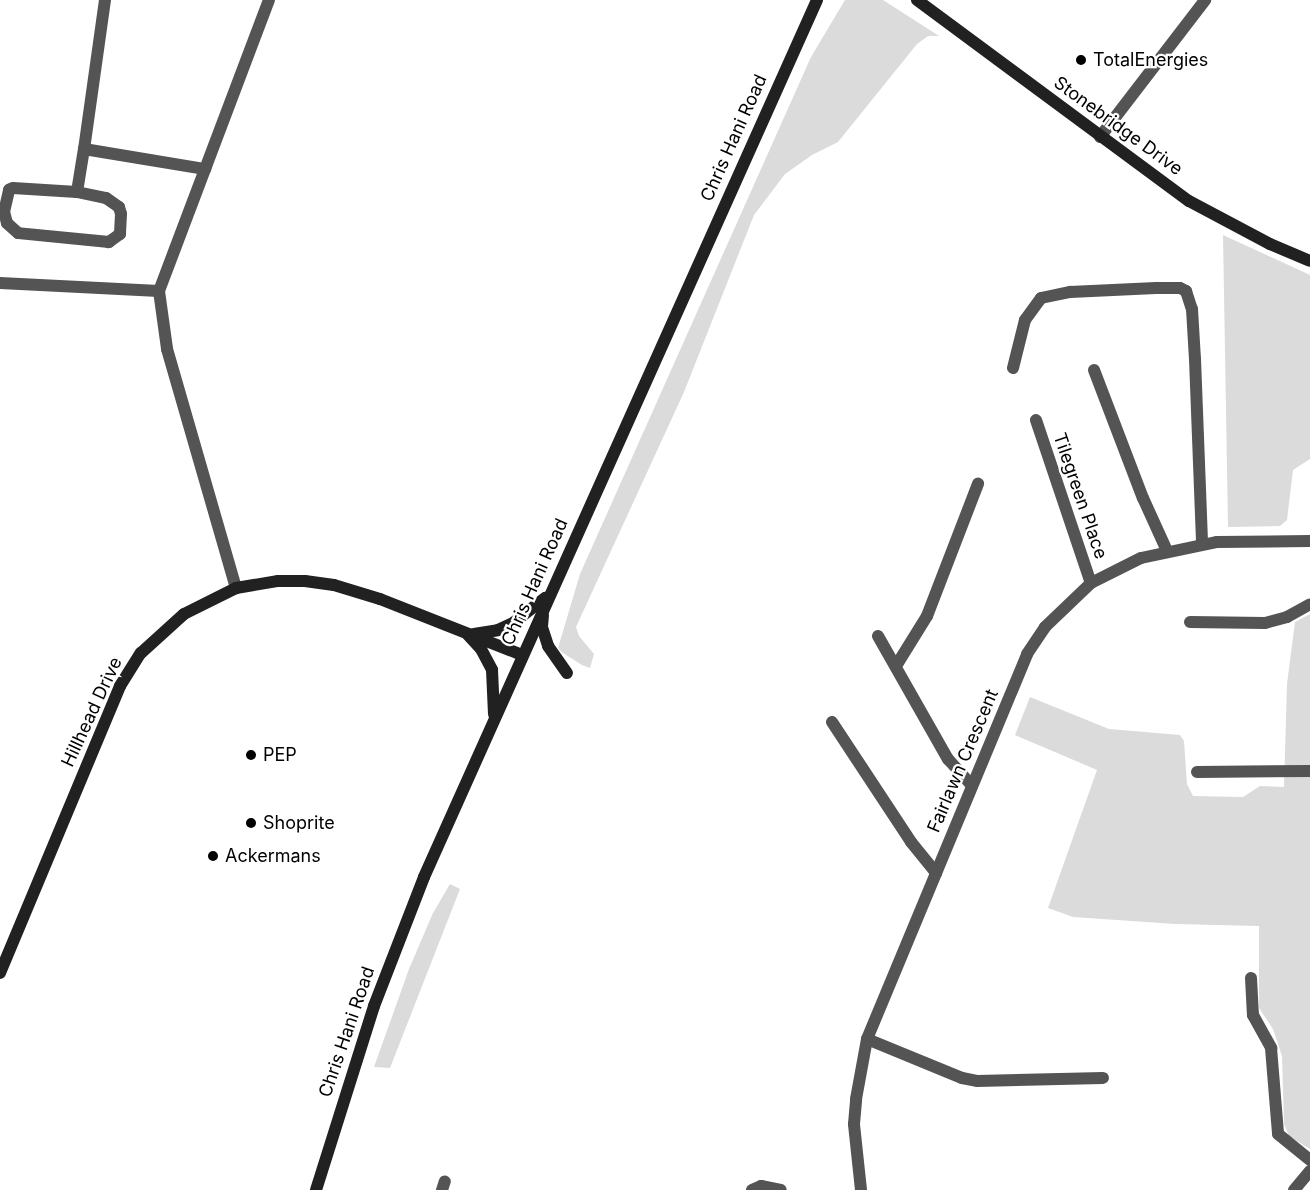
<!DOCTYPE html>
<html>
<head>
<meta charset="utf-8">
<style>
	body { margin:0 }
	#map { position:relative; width:1310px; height:1190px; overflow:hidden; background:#fff; font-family:Inter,sans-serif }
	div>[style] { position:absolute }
	.green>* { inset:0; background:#dbdbdb }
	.street>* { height:12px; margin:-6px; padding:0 6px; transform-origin:6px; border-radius:6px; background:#545454 }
	.secondary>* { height:12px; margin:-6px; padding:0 6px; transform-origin:6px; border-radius:6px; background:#212121 }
	.dots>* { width:16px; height:16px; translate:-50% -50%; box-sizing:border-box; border:3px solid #fff; border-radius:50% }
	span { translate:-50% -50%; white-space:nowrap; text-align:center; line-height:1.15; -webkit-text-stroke:4.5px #fff; paint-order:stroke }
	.poi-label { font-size:18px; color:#000 }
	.left { translate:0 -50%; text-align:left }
	.street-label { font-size:18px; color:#000 }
</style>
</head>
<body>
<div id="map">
	<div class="green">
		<i style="clip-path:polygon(845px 0,883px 0,939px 36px,928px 36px,917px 44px,838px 142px,812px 155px,785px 174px,754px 215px,684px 392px,576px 627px,579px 636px,594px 654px,590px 668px,582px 665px,563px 653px,558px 648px,580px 574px,811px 57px)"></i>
		<i style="clip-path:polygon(1223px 235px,1310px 275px,1310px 459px,1293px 470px,1287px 520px,1280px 526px,1228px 527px)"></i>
		<i style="clip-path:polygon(1310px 614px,1310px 1149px,1289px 1136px,1284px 1124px,1282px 1056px,1273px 1029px,1259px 1008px,1259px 926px,1175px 924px,1073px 917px,1048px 908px,1097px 770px,1015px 735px,1030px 697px,1109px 729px,1180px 735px,1184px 741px,1187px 784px,1193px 796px,1243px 797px,1260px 786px,1284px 787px,1287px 684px,1295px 622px)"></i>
		<i style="clip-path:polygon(450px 884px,460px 889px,390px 1068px,374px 1067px,409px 969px,433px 913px)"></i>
	</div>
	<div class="street">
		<i style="left:105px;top:0;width:150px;rotate:98deg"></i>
		<i style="left:84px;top:149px;width:123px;rotate:9.4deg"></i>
		<i style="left:1100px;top:137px;width:173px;rotate:-52.5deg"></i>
		<i style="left:13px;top:188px;width:64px;rotate:3.6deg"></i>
		<i style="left:77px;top:192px;width:30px;rotate:12deg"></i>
		<i style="left:106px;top:198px;width:16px;rotate:35deg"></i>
		<i style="left:119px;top:207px;width:7px;rotate:74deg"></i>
		<i style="left:121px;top:214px;width:20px;rotate:93deg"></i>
		<i style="left:120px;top:234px;width:14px;rotate:144deg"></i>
		<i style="left:109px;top:242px;width:91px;rotate:-174.4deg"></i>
		<i style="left:18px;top:233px;width:15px;rotate:-138deg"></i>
		<i style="left:7px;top:223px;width:11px;rotate:-105deg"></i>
		<i style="left:4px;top:212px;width:23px;rotate:-77deg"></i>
		<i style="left:9px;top:190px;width:4px;rotate:-27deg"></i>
		<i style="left:77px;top:192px;width:44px;rotate:-80.8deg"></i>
		<i style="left:0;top:283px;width:159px;rotate:2.9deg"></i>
		<i style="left:159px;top:291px;width:311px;rotate:-69.3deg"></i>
		<i style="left:159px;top:291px;width:59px;rotate:82.1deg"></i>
		<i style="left:167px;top:349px;width:249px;rotate:73.9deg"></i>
		<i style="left:1013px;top:368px;width:49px;rotate:-76deg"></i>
		<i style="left:1025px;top:320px;width:27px;rotate:-54deg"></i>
		<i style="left:1041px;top:298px;width:30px;rotate:-12deg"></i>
		<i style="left:1070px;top:292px;width:86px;rotate:-2.7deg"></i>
		<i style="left:1156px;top:288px;width:24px"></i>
		<i style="left:1180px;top:288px;width:7px;rotate:27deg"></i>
		<i style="left:1186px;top:291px;width:19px;rotate:72deg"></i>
		<i style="left:1192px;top:309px;width:50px;rotate:86.6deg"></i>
		<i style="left:1195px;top:359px;width:185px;rotate:87.8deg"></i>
		<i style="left:1094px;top:370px;width:137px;rotate:69.1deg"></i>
		<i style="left:1143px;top:498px;width:58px;rotate:65.6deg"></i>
		<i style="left:1036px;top:420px;width:172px;rotate:71.4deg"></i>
		<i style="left:1190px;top:622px;width:75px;rotate:0.8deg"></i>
		<i style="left:1265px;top:623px;width:23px;rotate:-15deg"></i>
		<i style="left:1287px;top:617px;width:26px;rotate:-29deg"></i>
		<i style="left:878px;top:636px;width:142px;rotate:60.4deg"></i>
		<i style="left:948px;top:759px;width:36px;rotate:48deg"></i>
		<i style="left:896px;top:666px;width:59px;rotate:-58.2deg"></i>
		<i style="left:927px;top:616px;width:142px;rotate:-68.9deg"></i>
		<i style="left:832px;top:722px;width:144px;rotate:56.6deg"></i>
		<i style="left:911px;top:842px;width:40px;rotate:51deg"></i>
		<i style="left:1197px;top:772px;width:113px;rotate:-0.5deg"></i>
		<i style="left:1251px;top:978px;width:37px;rotate:87deg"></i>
		<i style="left:1253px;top:1015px;width:38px;rotate:61deg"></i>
		<i style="left:1271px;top:1048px;width:86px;rotate:85.3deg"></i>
		<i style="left:1278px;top:1134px;width:41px;rotate:39.1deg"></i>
		<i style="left:867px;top:1039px;width:103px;rotate:22.3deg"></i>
		<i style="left:962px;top:1078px;width:15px;rotate:11deg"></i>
		<i style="left:977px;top:1081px;width:126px;rotate:-1.4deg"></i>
		<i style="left:442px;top:1190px;width:9px;rotate:-72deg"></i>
		<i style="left:752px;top:1190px;width:10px;rotate:-24deg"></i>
		<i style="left:761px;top:1186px;width:20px;rotate:11deg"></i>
		<i style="left:861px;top:1190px;width:66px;rotate:-96.1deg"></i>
		<i style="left:854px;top:1124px;width:25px;rotate:-85deg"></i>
		<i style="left:856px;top:1099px;width:61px;rotate:-79.6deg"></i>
		<i style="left:867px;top:1039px;width:417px;rotate:-67.4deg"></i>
		<i style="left:1027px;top:654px;width:32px;rotate:-56deg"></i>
		<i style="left:1045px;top:627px;width:64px;rotate:-43.7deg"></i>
		<i style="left:1091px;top:583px;width:56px;rotate:-26.6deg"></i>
		<i style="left:1141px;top:558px;width:78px;rotate:-11.9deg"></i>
		<i style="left:1217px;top:542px;width:93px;rotate:-0.6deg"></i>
		<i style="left:1294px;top:1190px;width:25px;rotate:-50deg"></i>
	</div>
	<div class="secondary">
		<i style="left:917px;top:0;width:338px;rotate:36.5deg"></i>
		<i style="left:1189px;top:201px;width:92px;rotate:28deg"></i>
		<i style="left:1270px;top:244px;width:43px;rotate:23deg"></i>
		<i style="left:543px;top:615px;width:12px;rotate:95deg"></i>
		<i style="left:542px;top:627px;width:20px;rotate:72deg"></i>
		<i style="left:548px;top:646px;width:33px;rotate:55deg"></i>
		<i style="left:474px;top:634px;width:24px;rotate:-9deg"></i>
		<i style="left:498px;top:630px;width:17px;rotate:-25deg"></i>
		<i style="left:513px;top:623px;width:41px;rotate:-38deg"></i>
		<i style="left:468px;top:635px;width:19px;rotate:47deg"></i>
		<i style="left:481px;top:649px;width:24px;rotate:62deg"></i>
		<i style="left:492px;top:670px;width:44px;rotate:87.4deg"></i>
		<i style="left:0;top:973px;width:311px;rotate:-67.3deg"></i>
		<i style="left:120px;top:686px;width:39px;rotate:-58deg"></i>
		<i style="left:141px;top:653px;width:58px;rotate:-42.2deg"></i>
		<i style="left:184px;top:614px;width:58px;rotate:-26.6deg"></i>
		<i style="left:236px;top:588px;width:43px;rotate:-9.5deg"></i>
		<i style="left:278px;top:581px;width:27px"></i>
		<i style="left:305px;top:581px;width:29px;rotate:8deg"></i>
		<i style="left:334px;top:585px;width:48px;rotate:16.9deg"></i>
		<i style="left:380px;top:599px;width:153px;rotate:21.5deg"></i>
		<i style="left:316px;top:1190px;width:193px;rotate:-72.5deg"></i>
		<i style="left:374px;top:1006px;width:138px;rotate:-68.8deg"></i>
		<i style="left:424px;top:877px;width:961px;rotate:-65.86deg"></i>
	</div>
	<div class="dots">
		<i style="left:1081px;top:60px;background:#000"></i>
		<i style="left:251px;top:755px;background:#000"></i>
		<i style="left:251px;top:823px;background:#000"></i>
		<i style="left:213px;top:856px;background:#000"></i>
	</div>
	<div class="poi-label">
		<span class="left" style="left:1093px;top:60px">TotalEnergies</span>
		<span class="left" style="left:263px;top:755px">PEP</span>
		<span class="left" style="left:263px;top:823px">Shoprite</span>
		<span class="left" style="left:225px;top:856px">Ackermans</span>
	</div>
	<div class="street-label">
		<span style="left:1118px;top:126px;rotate:36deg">Stonebridge Drive</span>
		<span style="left:734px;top:138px;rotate:-66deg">Chris Hani Road</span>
		<span style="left:1080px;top:496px;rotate:71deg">Tilegreen Place</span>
		<span style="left:535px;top:582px;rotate:-66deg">Chris Hani Road</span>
		<span style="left:92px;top:712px;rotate:-65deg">Hillhead Drive</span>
		<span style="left:963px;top:761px;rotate:-67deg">Fairlawn Crescent</span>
		<span style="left:347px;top:1032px;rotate:-71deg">Chris Hani Road</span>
	</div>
</div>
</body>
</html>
